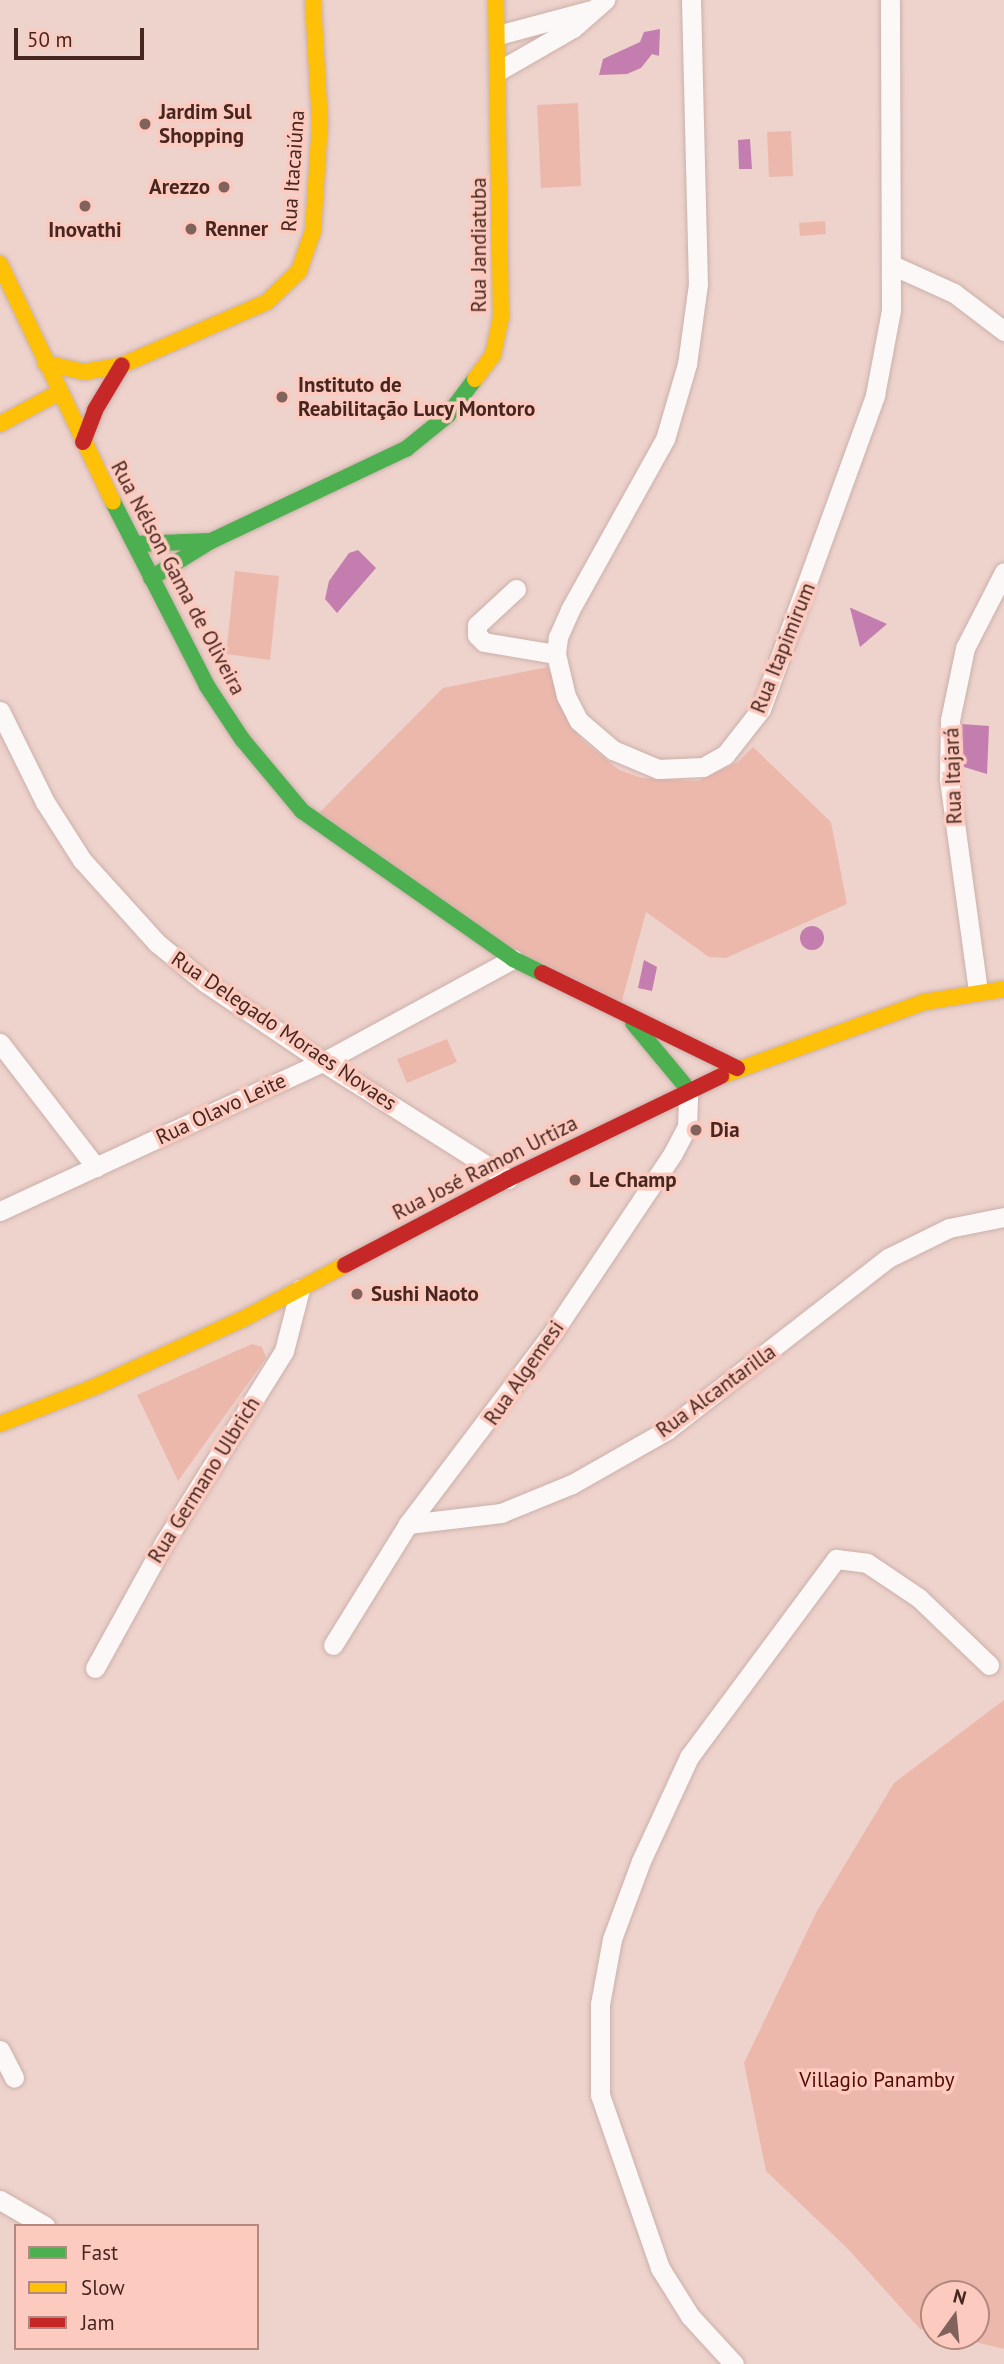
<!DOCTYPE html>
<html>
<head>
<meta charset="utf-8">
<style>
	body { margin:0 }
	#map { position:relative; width:1004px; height:2364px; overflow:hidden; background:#eed2cc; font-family:"PT Sans",sans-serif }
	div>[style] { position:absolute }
	.green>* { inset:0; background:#edb8ac }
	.water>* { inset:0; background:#c37daf }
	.round { border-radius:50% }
	.roads { filter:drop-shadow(0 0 2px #cbb0aa) drop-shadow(0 0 2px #cbb0aa) }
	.street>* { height:19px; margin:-9.5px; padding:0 9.5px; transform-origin:9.5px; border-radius:9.5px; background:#fcf8f7 }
	.fast>* { height:16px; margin:-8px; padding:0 8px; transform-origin:8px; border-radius:8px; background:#4caf50 }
	.slow>* { height:16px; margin:-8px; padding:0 8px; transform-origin:8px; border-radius:8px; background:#ffc107 }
	.jam>* { height:16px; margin:-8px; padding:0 8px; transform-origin:8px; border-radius:8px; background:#c62828 }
	.dots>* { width:19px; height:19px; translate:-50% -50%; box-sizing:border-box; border:4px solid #fccabe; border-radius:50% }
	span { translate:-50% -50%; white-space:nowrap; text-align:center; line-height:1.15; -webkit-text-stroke:7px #fccabe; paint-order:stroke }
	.poi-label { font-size:21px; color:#46261f; font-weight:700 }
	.left { translate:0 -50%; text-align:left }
	.right { translate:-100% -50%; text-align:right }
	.street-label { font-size:21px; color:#46261f }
	.park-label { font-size:21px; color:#530a00 }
	.legend { position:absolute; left:14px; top:2224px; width:245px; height:126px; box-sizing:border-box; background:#fccabe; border:2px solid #b3887e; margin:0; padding:9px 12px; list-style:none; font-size:21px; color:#46261f }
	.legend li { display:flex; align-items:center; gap:14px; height:35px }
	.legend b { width:35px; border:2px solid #b3887e }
	.north { position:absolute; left:920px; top:2280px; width:70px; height:70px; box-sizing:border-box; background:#fccabe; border:2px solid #b3887e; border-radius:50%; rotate:15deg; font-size:19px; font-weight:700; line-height:28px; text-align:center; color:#46261f }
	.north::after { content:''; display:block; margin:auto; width:24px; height:32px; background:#81625c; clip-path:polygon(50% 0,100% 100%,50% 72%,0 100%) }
	.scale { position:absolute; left:14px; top:28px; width:130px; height:32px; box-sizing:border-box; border:4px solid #46261f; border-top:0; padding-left:9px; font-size:21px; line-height:24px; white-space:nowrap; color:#46261f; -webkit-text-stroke:5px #fccabe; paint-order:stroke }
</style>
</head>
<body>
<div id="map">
	<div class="green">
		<i style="clip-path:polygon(578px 103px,581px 186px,541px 188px,537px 105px)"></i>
		<i style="clip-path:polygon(791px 131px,793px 176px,769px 177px,767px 132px)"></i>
		<i style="clip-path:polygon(825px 221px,826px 234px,800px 236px,799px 223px)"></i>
		<i style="clip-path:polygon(235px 571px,279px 576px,270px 660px,226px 654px)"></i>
		<i style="clip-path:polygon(548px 667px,567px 719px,581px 739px,619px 770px,642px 778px,698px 781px,738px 762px,753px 747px,831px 822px,847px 904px,726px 958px,709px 957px,646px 912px,620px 1008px,534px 963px,316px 816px,443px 688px)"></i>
		<i style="clip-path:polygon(447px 1039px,457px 1062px,407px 1083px,397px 1059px)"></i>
		<i style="clip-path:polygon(252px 1344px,262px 1347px,266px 1358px,178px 1481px,137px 1395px)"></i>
		<i style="clip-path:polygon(1004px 1700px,1004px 2349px,950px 2336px,976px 2336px,976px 2294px,934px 2294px,934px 2332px,920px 2329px,848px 2249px,766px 2171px,744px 2063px,817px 1911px,894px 1783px)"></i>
	</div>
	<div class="water">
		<i style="clip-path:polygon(660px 29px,659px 56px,652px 54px,641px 68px,627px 74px,599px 75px,603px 59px,640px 42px,644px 32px)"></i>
		<i style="clip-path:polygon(750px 139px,752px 169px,739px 169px,738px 140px)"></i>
		<i style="clip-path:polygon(358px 550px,376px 568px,337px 613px,325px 599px,329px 581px,349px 553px)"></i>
		<i style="clip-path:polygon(850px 608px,851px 608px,887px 624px,860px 647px)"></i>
		<i style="clip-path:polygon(962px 724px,989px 726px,987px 774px,964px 767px)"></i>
		<i class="round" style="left:800px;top:926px;width:24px;height:24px"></i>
		<i style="clip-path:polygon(644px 960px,657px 967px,652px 991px,638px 988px)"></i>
	</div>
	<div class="roads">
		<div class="street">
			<i style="left:691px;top:0;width:284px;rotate:88.6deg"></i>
			<i style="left:698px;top:284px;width:81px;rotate:97.8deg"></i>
			<i style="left:687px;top:364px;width:78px;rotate:106.3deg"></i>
			<i style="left:665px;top:439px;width:196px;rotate:119.1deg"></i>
			<i style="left:570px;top:610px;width:30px;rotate:114deg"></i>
			<i style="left:558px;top:637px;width:17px;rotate:97deg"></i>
			<i style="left:556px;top:654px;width:43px;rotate:76.6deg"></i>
			<i style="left:566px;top:696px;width:28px;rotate:63deg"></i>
			<i style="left:579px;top:721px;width:45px;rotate:40.5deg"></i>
			<i style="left:613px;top:750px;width:49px;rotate:22.9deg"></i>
			<i style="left:658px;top:769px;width:45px;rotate:-2.5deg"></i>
			<i style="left:703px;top:767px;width:25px;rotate:-29deg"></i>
			<i style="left:725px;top:755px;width:58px;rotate:-52deg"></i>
			<i style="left:761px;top:709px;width:334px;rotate:-70deg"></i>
			<i style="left:875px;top:395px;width:86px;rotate:-79.3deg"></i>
			<i style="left:891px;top:310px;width:310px;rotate:-90.2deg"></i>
			<i style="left:498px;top:35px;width:96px;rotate:-15deg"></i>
			<i style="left:500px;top:70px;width:84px;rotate:-29.9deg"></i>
			<i style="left:573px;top:28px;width:43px;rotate:-41.2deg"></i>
			<i style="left:892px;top:265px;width:68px;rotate:24.3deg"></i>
			<i style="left:954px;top:293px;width:63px;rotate:37.2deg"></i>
			<i style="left:516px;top:589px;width:53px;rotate:137.3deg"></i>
			<i style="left:477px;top:625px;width:10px;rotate:90deg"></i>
			<i style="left:477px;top:635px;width:10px;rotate:45deg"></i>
			<i style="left:484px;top:642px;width:73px;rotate:9.5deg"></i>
			<i style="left:0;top:711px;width:102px;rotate:63.7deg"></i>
			<i style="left:45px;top:802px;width:69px;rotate:57.5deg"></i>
			<i style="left:82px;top:860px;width:112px;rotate:47.9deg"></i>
			<i style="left:157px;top:943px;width:63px;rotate:39.2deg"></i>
			<i style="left:206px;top:983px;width:141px;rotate:34deg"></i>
			<i style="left:323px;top:1062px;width:219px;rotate:32.3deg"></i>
			<i style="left:978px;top:991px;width:215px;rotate:-97.8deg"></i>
			<i style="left:949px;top:778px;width:58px;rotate:-89deg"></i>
			<i style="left:950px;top:720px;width:74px;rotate:-78.2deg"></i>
			<i style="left:965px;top:648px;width:85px;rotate:-62.8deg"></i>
			<i style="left:0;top:1043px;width:157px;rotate:52.3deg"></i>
			<i style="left:0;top:1211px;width:356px;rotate:-24.8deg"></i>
			<i style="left:323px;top:1062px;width:216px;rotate:-28.5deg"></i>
			<i style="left:408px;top:1524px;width:94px;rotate:-6.7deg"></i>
			<i style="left:501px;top:1513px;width:77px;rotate:-22.2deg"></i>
			<i style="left:572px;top:1484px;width:109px;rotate:-29.6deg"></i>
			<i style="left:667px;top:1430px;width:280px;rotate:-37.9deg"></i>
			<i style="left:888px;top:1258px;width:68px;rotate:-26.2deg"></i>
			<i style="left:949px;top:1228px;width:56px;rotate:-11.3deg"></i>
			<i style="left:333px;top:1645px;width:142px;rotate:-58.2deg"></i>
			<i style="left:408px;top:1524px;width:242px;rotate:-52.9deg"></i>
			<i style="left:554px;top:1331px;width:214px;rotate:-56.2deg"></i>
			<i style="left:673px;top:1153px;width:30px;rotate:-62deg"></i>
			<i style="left:687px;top:1127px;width:38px;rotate:-88deg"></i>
			<i style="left:95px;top:1668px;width:143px;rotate:-61.1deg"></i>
			<i style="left:164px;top:1543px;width:226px;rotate:-58deg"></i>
			<i style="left:284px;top:1351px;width:64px;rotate:-75.5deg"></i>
			<i style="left:0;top:2050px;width:31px;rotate:63deg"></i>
			<i style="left:0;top:2200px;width:52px;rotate:30deg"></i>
			<i style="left:734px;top:2364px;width:65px;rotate:-132.5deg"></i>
			<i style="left:690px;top:2316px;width:57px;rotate:-122deg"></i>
			<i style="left:660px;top:2268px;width:183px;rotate:-109.1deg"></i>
			<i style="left:600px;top:2095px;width:91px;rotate:-90deg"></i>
			<i style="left:600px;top:2004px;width:66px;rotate:-79.5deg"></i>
			<i style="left:612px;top:1939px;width:83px;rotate:-69.6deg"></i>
			<i style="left:641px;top:1861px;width:115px;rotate:-65.2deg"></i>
			<i style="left:689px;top:1757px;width:247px;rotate:-53.4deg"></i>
			<i style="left:836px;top:1559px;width:31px;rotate:7deg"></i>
			<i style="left:867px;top:1563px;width:63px;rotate:33.9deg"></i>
			<i style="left:919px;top:1598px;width:97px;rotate:43.7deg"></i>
		</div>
		<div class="fast">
			<i style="left:113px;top:502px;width:207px;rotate:62.9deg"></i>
			<i style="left:207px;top:686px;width:64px;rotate:56.6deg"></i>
			<i style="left:242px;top:739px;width:94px;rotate:50.2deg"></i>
			<i style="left:302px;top:811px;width:258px;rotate:35deg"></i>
			<i style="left:513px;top:959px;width:32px;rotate:26deg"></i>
			<i style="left:135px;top:544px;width:75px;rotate:-2.3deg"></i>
			<i style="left:151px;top:578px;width:70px;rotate:-31.7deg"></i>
			<i style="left:211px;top:541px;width:216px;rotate:-25.3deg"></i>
			<i style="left:406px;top:449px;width:54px;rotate:-39deg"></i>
			<i style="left:448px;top:415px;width:45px;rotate:-53.1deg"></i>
			<i style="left:633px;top:1023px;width:86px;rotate:50.2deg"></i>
		</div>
		<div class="slow">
			<i style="left:0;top:264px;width:263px;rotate:64.6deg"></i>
			<i style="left:45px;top:363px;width:40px;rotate:13deg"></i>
			<i style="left:84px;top:372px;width:39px;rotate:-10deg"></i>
			<i style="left:122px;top:365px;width:158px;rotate:-23.5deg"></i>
			<i style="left:267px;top:302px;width:45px;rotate:-44.1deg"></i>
			<i style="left:299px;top:271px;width:42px;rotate:-70.7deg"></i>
			<i style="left:313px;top:231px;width:108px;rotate:-86.3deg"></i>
			<i style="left:320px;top:123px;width:123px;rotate:-93.3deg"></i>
			<i style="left:475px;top:379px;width:30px;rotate:-53deg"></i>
			<i style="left:493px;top:355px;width:39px;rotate:-78deg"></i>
			<i style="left:501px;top:317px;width:317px;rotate:-90.9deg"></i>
			<i style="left:0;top:424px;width:66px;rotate:-28.1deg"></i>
			<i style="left:721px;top:1076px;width:216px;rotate:-20deg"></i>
			<i style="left:924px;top:1002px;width:81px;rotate:-9.2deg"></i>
			<i style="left:0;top:1424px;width:104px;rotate:-21.4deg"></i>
			<i style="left:97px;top:1386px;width:161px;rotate:-24.7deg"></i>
			<i style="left:243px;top:1319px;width:115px;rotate:-27.9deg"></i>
		</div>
		<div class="jam">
			<i style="left:83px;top:442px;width:34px;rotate:-69deg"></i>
			<i style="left:95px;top:410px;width:52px;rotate:-59deg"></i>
			<i style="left:542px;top:973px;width:217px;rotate:26deg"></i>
			<i style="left:345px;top:1265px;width:184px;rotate:-27.8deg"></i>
			<i style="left:508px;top:1179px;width:237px;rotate:-25.8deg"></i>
		</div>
	</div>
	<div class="dots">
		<i style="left:145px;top:124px;background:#81625c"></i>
		<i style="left:224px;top:187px;background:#81625c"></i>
		<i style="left:85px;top:206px;background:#81625c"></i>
		<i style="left:191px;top:229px;background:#81625c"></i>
		<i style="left:282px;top:397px;background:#81625c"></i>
		<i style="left:696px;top:1130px;background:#81625c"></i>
		<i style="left:575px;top:1180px;background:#81625c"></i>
		<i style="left:357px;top:1294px;background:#81625c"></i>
	</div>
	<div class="poi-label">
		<span class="left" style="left:159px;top:124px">Jardim Sul<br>Shopping</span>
		<span class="right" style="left:210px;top:187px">Arezzo</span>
		<span class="left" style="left:205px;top:229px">Renner</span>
		<span style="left:85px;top:230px">Inovathi</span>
		<span class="left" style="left:298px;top:397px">Instituto de<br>Reabilitação Lucy Montoro</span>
		<span class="left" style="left:710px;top:1130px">Dia</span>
		<span class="left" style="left:589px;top:1180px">Le Champ</span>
		<span class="left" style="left:371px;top:1294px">Sushi Naoto</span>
	</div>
	<div class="street-label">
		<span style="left:293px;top:171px;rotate:-86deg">Rua Itacaiúna</span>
		<span style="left:479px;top:245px;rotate:-90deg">Rua Jandiatuba</span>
		<span style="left:178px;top:578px;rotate:62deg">Rua Nélson Gama de Oliveira</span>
		<span style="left:783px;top:648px;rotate:-68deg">Rua Itapimirum</span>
		<span style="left:953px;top:776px;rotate:-92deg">Rua Itajará</span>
		<span style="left:284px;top:1031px;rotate:34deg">Rua Delegado Moraes Novaes</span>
		<span style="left:221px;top:1109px;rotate:-25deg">Rua Olavo Leite</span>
		<span style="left:485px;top:1168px;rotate:-27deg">Rua José Ramon Urtiza</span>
		<span style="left:524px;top:1373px;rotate:-55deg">Rua Algemesi</span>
		<span style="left:716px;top:1391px;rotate:-36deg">Rua Alcantarilla</span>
		<span style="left:204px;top:1480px;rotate:-58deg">Rua Germano Ulbrich</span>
	</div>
	<div class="park-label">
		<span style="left:877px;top:2080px">Villagio Panamby</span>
	</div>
	<ul class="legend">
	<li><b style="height:9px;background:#4caf50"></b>Fast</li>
	<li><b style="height:9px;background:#ffc107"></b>Slow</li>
	<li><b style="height:9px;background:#c62828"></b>Jam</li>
	</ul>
	<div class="north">N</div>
	<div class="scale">50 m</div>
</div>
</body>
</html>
